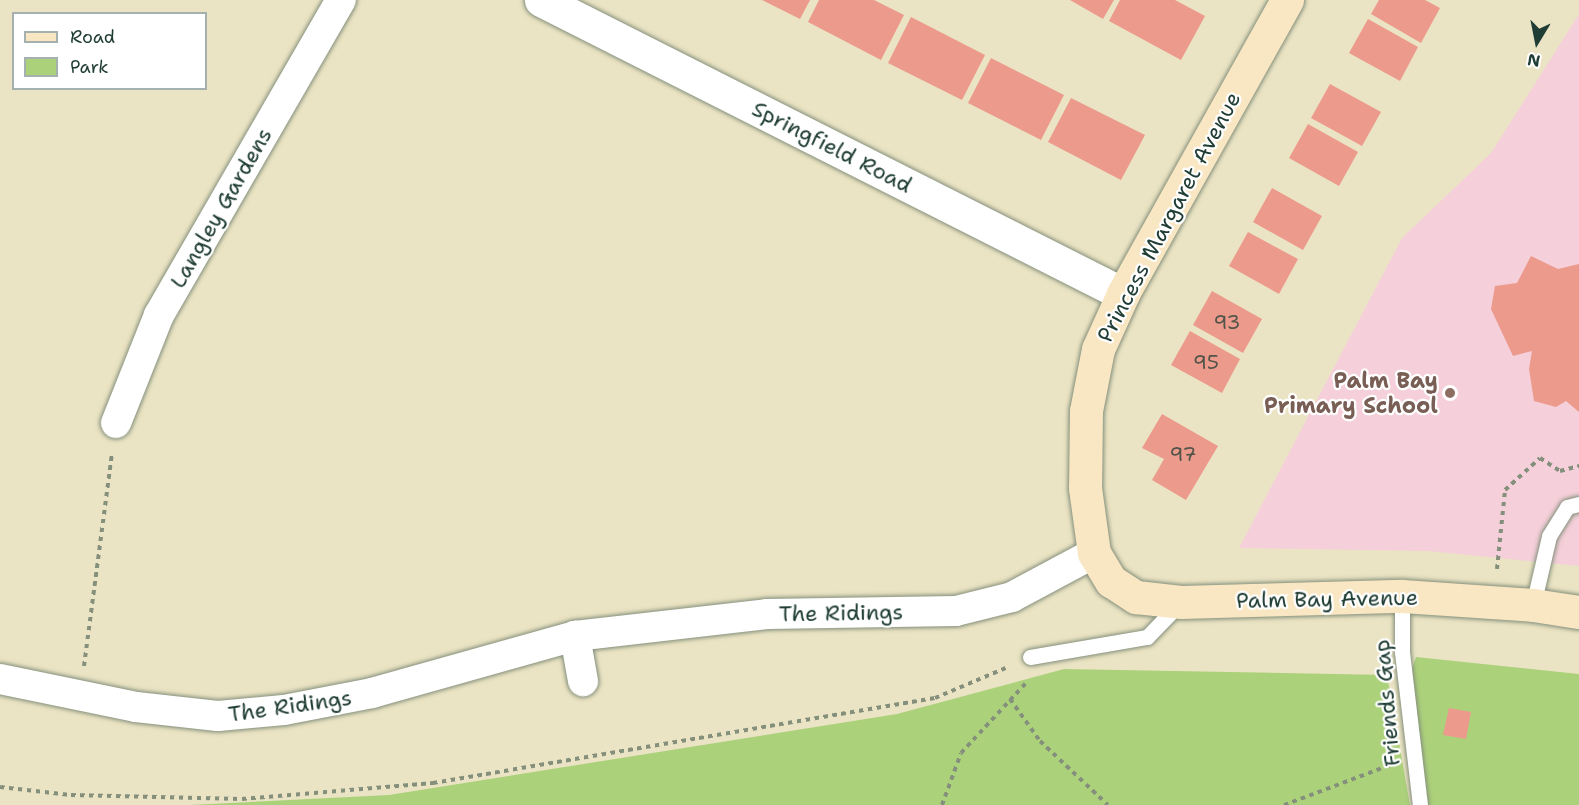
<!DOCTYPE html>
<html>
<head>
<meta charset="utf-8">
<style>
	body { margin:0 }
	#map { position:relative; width:1579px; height:805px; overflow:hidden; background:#ebe4c4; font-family:"Shantell Sans",sans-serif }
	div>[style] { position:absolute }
	.built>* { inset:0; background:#f5cfda }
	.green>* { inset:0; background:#acd17b }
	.building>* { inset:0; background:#ec9a8c }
	.path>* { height:4px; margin-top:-2px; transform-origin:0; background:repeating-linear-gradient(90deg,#85907c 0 4.5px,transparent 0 9px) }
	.roads { filter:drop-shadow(0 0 2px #85907c) drop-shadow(0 0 2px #85907c) }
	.service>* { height:15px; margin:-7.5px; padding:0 7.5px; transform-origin:7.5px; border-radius:7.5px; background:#fff }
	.minor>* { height:30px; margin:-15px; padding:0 15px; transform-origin:15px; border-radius:15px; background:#fff }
	.tertiary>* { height:33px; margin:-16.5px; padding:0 16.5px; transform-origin:16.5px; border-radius:16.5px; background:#fff }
	.secondary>* { height:33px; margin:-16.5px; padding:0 16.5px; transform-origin:16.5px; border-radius:16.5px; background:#f9e7c3 }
	.dots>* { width:16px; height:16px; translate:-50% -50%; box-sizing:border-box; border:3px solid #fff; border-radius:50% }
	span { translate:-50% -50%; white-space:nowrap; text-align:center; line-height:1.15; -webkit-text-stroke:4.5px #fff; paint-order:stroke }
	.number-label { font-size:20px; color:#52544a }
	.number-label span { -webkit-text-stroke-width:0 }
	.street-label { font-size:22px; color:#1f3d34 }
	.education-label { font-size:22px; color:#785e54; font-weight:700 }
	.right { translate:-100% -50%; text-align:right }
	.legend { position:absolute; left:12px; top:12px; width:195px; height:78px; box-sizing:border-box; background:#fff; border:2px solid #a5b1ae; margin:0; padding:8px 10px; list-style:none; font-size:18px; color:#1f3d34 }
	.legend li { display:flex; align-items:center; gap:12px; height:30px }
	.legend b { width:30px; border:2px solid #a5b1ae }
	.north { position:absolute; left:1507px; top:12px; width:60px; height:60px; -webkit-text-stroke:4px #fff; paint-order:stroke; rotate:190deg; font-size:16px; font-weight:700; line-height:24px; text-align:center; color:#1f3d34 }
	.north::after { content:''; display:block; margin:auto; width:21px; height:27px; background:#1f3d34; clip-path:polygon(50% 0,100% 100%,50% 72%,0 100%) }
</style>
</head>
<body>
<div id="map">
	<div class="built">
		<i style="clip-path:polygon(1579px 14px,1579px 566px,1428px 551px,1239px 548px,1402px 238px,1491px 153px)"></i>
	</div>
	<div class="green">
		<i style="clip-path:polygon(1416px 657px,1579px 674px,1579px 805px,1427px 805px,1411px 672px)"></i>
		<i style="clip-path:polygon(1064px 669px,1387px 675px,1410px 805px,189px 805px,389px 795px,897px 714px)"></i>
	</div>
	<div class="building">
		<i style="clip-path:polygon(762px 0,810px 0,800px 19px)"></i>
		<i style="clip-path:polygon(819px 0,874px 0,904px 15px,881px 60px,808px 22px)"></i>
		<i style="clip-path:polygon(1070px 0,1114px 0,1103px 19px)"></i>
		<i style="clip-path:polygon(1120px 0,1175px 0,1205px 16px,1181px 60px,1109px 21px)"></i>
		<i style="clip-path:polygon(1379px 0,1425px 0,1440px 8px,1421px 43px,1371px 14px)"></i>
		<i style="clip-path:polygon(911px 17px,985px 55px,962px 100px,888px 63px)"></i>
		<i style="clip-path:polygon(1368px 19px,1418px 47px,1400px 81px,1349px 53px)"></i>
		<i style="clip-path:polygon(991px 58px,1064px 95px,1041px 140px,968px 103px)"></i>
		<i style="clip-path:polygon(1330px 84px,1381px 112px,1362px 146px,1311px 118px)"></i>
		<i style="clip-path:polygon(1071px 98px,1145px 135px,1121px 180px,1048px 142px)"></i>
		<i style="clip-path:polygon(1308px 124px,1358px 152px,1339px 186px,1289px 158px)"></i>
		<i style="clip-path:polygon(1272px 188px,1322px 216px,1303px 250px,1253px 222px)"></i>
		<i style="clip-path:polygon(1248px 232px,1298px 259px,1279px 294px,1229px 266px)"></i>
		<i style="clip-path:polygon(1531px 256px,1558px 269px,1579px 264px,1579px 412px,1566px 401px,1556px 407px,1534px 401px,1529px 369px,1532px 351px,1513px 356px,1491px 309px,1495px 286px,1517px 283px)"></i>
		<i style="clip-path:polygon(1212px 291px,1262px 319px,1243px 353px,1193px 325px)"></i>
		<i style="clip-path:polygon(1190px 331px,1240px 359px,1222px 393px,1171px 365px)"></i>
		<i style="clip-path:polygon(1162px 414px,1218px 446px,1186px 500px,1152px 480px,1164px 459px,1142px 448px)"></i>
		<i style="clip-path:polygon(1449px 708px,1471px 712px,1466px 739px,1443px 735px)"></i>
	</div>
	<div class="path">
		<i style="left:1497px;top:569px;width:79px;rotate:-84.2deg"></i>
		<i style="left:1505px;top:490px;width:47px;rotate:-42.4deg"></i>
		<i style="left:1540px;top:458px;width:24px;rotate:33deg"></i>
		<i style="left:1560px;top:471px;width:20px;rotate:-15deg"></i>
		<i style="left:84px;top:666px;width:215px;rotate:-82.5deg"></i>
		<i style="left:1010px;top:699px;width:52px;rotate:54.5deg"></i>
		<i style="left:1040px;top:741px;width:93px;rotate:43.3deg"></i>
		<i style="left:0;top:787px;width:71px;rotate:6.4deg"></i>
		<i style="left:71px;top:795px;width:171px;rotate:1.3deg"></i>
		<i style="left:242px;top:799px;width:192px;rotate:-4.8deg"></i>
		<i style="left:433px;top:783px;width:509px;rotate:-9.61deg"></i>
		<i style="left:935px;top:698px;width:79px;rotate:-23deg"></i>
		<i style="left:942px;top:805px;width:55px;rotate:-69.9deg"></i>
		<i style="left:961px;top:753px;width:97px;rotate:-47.1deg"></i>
		<i style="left:1284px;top:805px;width:113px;rotate:-20.7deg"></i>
	</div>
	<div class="roads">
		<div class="service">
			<i style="left:1402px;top:596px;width:56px;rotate:90deg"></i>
			<i style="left:1402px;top:652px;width:154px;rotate:83.3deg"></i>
			<i style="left:1533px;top:605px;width:71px;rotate:-76.9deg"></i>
			<i style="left:1549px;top:536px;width:34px;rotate:-58deg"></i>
			<i style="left:1567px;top:507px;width:12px;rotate:-14deg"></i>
			<i style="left:1030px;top:657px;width:119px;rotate:-9.7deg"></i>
			<i style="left:1147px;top:637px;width:46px;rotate:-45.9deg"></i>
		</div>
		<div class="minor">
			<i style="left:116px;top:423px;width:116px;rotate:-68.3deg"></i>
			<i style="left:159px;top:315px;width:364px;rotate:-60deg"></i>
			<i style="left:575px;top:636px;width:46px;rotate:79.9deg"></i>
			<i style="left:0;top:679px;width:139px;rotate:11.6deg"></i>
			<i style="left:136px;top:707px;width:82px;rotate:6.3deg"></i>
			<i style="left:218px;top:716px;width:66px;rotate:-5.2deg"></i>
			<i style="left:284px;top:710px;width:90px;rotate:-10.9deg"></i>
			<i style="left:372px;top:693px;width:211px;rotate:-15.7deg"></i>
			<i style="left:575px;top:636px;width:193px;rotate:-6.5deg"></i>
			<i style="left:767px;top:614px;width:189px;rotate:-0.9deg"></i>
			<i style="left:956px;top:611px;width:58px;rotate:-14deg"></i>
			<i style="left:1012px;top:597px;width:93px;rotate:-28.2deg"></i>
		</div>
		<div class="tertiary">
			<i style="left:541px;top:0;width:652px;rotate:26.8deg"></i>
		</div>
		<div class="secondary">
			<i style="left:1287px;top:0;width:337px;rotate:119.2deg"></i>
			<i style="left:1123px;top:294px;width:60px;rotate:114.4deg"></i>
			<i style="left:1098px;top:349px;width:63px;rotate:101deg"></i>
			<i style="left:1086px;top:411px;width:77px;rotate:90.7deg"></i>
			<i style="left:1085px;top:488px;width:66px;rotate:82.1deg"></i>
			<i style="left:1094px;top:553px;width:33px;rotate:59deg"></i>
			<i style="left:1111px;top:581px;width:30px;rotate:33deg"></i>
			<i style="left:1136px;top:597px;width:45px;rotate:6.3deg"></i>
			<i style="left:1181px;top:602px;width:221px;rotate:-1.6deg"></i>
			<i style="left:1402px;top:596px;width:131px;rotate:3.9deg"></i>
			<i style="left:1533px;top:605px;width:47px;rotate:8.7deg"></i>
		</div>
	</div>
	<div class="dots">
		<i style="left:1450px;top:393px;background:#8d6e63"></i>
	</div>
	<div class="number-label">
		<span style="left:1227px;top:322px">93</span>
		<span style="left:1206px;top:362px">95</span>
		<span style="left:1183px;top:454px">97</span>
	</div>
	<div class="street-label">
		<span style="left:832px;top:147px;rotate:27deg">Springfield Road</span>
		<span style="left:221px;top:208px;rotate:-60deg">Langley Gardens</span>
		<span style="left:1169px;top:217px;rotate:-62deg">Princess Margaret Avenue</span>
		<span style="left:1327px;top:599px;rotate:-1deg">Palm Bay Avenue</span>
		<span style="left:841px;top:613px;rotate:-1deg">The Ridings</span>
		<span style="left:1387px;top:703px;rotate:-95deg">Friends Gap</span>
		<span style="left:290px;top:706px;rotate:-8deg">The Ridings</span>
	</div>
	<div class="education-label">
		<span class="right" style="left:1438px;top:393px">Palm Bay<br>Primary School</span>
	</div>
	<ul class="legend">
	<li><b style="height:8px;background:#f9e7c3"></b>Road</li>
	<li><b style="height:16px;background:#acd17b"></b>Park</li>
	</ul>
	<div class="north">N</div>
</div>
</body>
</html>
